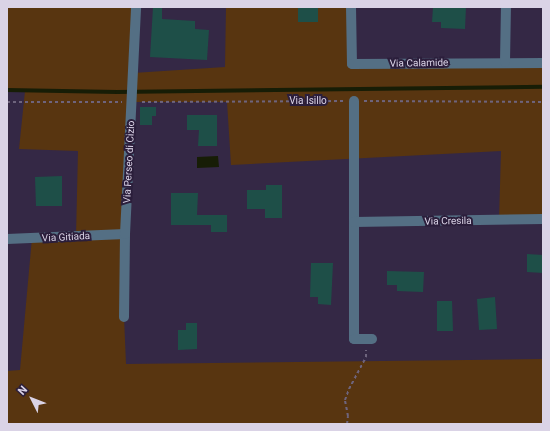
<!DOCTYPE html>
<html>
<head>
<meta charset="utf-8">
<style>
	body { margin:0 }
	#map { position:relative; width:550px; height:431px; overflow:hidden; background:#342845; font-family:Roboto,sans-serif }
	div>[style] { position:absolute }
	.green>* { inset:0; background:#583510 }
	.water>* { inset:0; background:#171d06 }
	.stream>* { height:3.5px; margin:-1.75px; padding:0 1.75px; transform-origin:1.75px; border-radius:1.75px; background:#171d06 }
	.building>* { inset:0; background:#1e4f48 }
	.path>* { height:2px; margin-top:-1px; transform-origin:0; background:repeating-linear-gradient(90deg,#6e647d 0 3px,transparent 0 6px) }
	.minor>* { height:10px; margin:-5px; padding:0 5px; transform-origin:5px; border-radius:5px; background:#546f84 }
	span { translate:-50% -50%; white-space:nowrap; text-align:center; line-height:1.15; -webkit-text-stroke:4px #2b1e3b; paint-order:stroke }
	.street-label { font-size:10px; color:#dad3e6 }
	.frame { position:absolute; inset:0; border:8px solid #dad3e6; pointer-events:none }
	.north { position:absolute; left:12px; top:379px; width:40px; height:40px; -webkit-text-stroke:3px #2b1e3b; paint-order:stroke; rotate:312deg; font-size:11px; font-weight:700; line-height:16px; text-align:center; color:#dad3e6 }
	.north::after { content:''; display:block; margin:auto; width:14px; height:18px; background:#dad3e6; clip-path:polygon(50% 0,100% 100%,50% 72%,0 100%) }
</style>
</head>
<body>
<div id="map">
	<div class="green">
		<i style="clip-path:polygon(7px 7px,136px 7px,133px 73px,225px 67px,226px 7px,351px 7px,352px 64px,543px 63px,543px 219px,499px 220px,501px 151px,231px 165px,227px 102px,132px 102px,124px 317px,126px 364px,543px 359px,543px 424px,7px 424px,7px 371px,20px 370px,32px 238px,76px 236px,78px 151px,19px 149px,25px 91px,7px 90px)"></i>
	</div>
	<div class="water">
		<i style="clip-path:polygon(218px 156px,219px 167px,197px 168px,197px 157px)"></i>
	</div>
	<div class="stream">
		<i style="left:7px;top:90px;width:110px;rotate:1deg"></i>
		<i style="left:117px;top:92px;width:426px;rotate:-0.7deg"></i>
	</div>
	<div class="building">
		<i style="clip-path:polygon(153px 7px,162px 7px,162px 19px,195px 21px,195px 29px,209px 30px,207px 60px,150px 57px)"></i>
		<i style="clip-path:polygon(298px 7px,318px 7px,318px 22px,298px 22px)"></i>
		<i style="clip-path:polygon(433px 7px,466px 7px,465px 29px,441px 28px,441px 22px,432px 22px)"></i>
		<i style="clip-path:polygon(140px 107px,156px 107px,156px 116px,152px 116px,152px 125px,140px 125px)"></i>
		<i style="clip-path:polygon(187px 115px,217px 115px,217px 146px,198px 146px,199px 130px,187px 130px)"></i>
		<i style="clip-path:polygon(62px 176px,62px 206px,36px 206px,35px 177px)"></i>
		<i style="clip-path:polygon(266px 185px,282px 185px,282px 218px,265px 218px,265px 209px,247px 209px,247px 190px,266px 190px)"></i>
		<i style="clip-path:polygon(171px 193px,198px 193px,197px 215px,227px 215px,227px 232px,211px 232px,211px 225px,171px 225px)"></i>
		<i style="clip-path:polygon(527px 254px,543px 255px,543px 273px,527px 272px)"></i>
		<i style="clip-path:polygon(311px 263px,333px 263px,331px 305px,318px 304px,318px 297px,310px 297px)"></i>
		<i style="clip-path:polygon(387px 271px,424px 272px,423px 292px,397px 291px,397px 285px,387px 285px)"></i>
		<i style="clip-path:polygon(495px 297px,497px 329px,479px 330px,477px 299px)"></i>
		<i style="clip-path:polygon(437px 301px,452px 301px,453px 331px,437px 331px)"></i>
		<i style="clip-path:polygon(186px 323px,197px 323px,197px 349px,178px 350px,178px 330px,186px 330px)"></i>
	</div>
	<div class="path">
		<i style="left:364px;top:101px;width:179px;rotate:0.3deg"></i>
		<i style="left:7px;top:102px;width:115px"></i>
		<i style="left:142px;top:102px;width:202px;rotate:-0.3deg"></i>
		<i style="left:347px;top:424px;width:8px;rotate:-83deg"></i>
		<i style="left:348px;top:416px;width:16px;rotate:-101deg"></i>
		<i style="left:345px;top:400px;width:12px;rotate:-70deg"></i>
		<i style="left:349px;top:389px;width:36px;rotate:-62deg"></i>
		<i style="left:366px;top:357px;width:7px;rotate:-90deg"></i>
	</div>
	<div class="minor">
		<i style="left:351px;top:7px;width:57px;rotate:89deg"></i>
		<i style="left:352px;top:64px;width:191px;rotate:-0.3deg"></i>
		<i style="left:505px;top:62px;width:55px;rotate:-89deg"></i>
		<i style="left:354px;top:101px;width:238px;rotate:90deg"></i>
		<i style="left:354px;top:339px;width:18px"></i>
		<i style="left:354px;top:222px;width:189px;rotate:-0.9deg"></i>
		<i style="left:7px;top:239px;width:118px;rotate:-2.4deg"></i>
		<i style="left:124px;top:317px;width:83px;rotate:-89.3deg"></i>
		<i style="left:125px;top:234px;width:227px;rotate:-87.2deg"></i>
	</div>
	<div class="street-label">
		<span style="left:419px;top:63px;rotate:-1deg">Via Calamide</span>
		<span style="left:308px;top:101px">Via Isillo</span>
		<span style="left:129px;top:162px;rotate:-87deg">Via Perseo di Cizio</span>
		<span style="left:448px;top:221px;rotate:-1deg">Via Cresila</span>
		<span style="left:66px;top:237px;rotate:-3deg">Via Gitiada</span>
	</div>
	<div class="frame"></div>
	<div class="north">N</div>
</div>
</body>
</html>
